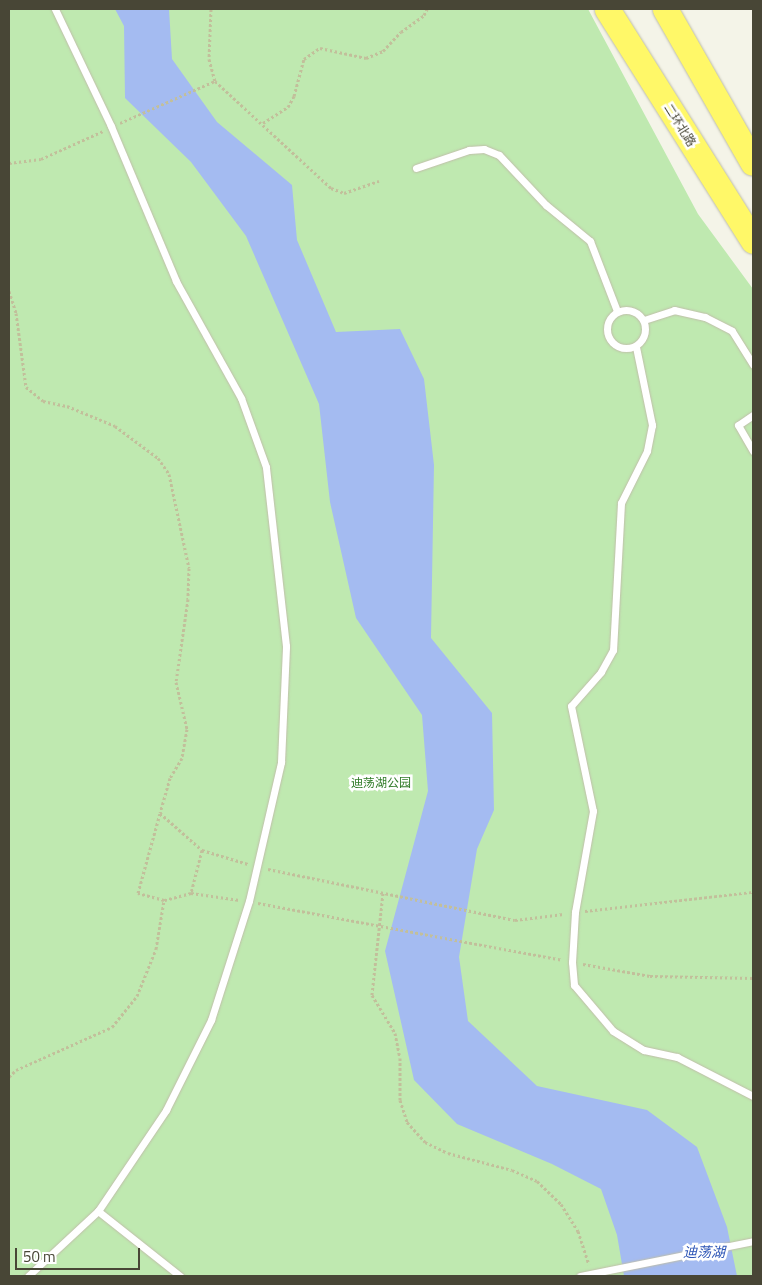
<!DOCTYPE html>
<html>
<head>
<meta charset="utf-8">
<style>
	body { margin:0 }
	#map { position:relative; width:762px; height:1285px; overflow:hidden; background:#f4f4e8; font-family:"Titillium Web","Noto Sans SC",sans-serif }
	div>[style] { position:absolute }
	.green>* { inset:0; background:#bfe9b0 }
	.water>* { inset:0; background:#a4bbf1 }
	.path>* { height:3px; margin-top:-1.5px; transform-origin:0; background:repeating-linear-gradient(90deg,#c2bf9b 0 2.5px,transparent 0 5px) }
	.roads { filter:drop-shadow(0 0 1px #c0bfaa) drop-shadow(0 0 1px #c0bfaa) }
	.lane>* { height:7px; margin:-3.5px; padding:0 3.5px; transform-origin:3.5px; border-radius:3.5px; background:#fff }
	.lane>.ring { margin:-3.5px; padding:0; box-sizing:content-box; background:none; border:7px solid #fff; border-radius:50% }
	.highway>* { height:25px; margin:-12.5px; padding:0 12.5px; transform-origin:12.5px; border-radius:12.5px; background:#fff868 }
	span { translate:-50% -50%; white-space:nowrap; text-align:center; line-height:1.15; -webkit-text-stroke:5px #fff; paint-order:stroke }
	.street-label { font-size:12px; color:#484636 }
	.park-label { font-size:12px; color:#307b28 }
	.water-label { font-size:14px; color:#2d55b6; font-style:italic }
	.frame { position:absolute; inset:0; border:10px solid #484636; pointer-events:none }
	.scale { position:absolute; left:15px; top:1248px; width:125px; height:22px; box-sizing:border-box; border:2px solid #484636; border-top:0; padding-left:6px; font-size:15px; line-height:18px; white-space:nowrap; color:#484636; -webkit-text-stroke:4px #fff; paint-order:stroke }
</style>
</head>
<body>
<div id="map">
	<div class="green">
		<i style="clip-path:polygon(9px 9px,588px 9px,698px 214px,753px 289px,753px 1276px,9px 1276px)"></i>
	</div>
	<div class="water">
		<i style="clip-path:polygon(115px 9px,169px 9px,172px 59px,217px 122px,292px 185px,297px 240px,336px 332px,400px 329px,424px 379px,434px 465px,431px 638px,492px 713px,494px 810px,477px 849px,459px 957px,468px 1021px,537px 1086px,647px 1110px,697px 1147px,727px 1227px,737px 1276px,624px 1276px,617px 1235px,601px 1189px,552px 1164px,457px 1124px,414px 1080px,385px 951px,428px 791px,422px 715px,356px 618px,330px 502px,319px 404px,246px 236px,191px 162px,125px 98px,124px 26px)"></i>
	</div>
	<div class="path">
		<i style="left:211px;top:9px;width:50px;rotate:92.3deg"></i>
		<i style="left:209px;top:59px;width:23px;rotate:75deg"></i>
		<i style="left:215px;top:81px;width:158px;rotate:42.7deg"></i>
		<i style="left:331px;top:188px;width:14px;rotate:21deg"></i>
		<i style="left:344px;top:193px;width:37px;rotate:-19deg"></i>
		<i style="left:120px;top:123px;width:104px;rotate:-23.9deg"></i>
		<i style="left:263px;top:123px;width:30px;rotate:-33deg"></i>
		<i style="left:288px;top:107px;width:13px;rotate:-61deg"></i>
		<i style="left:294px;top:96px;width:38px;rotate:-75deg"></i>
		<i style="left:304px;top:59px;width:19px;rotate:-35deg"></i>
		<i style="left:320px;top:48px;width:47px;rotate:12.3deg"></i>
		<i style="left:366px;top:58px;width:18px;rotate:-22deg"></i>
		<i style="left:383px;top:51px;width:26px;rotate:-47deg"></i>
		<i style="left:401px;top:32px;width:29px;rotate:-36deg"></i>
		<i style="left:424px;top:15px;width:7px;rotate:-63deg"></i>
		<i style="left:9px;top:163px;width:32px;rotate:-7deg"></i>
		<i style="left:41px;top:159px;width:68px;rotate:-24.3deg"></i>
		<i style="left:9px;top:291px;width:23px;rotate:72deg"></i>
		<i style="left:16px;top:313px;width:75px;rotate:82.3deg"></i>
		<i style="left:26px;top:387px;width:22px;rotate:39deg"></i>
		<i style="left:43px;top:401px;width:25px;rotate:12deg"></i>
		<i style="left:67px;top:406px;width:52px;rotate:22.6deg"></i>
		<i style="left:115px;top:426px;width:54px;rotate:36.7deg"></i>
		<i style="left:158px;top:458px;width:19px;rotate:55deg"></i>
		<i style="left:169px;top:474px;width:96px;rotate:78deg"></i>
		<i style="left:189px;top:568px;width:31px;rotate:92deg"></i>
		<i style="left:188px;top:599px;width:84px;rotate:98.2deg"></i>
		<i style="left:176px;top:682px;width:48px;rotate:76.8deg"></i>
		<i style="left:187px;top:729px;width:29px;rotate:100deg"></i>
		<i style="left:182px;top:758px;width:23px;rotate:121deg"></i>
		<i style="left:170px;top:778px;width:36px;rotate:106deg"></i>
		<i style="left:160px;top:813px;width:56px;rotate:41.4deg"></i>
		<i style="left:202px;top:850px;width:44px;rotate:104.3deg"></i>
		<i style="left:191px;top:893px;width:28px;rotate:165deg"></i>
		<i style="left:164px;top:900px;width:27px;rotate:-165deg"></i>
		<i style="left:138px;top:893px;width:83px;rotate:-74.6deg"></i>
		<i style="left:202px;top:850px;width:48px;rotate:16.9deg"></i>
		<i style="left:268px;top:869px;width:252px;rotate:11.7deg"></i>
		<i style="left:515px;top:920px;width:49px;rotate:-7deg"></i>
		<i style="left:191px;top:893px;width:49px;rotate:8.1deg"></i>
		<i style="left:383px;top:893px;width:103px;rotate:96.2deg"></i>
		<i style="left:372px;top:995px;width:44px;rotate:58.8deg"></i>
		<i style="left:395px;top:1033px;width:25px;rotate:79deg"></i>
		<i style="left:400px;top:1058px;width:42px;rotate:90deg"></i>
		<i style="left:400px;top:1100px;width:23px;rotate:72deg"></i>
		<i style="left:407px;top:1122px;width:27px;rotate:48deg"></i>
		<i style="left:425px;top:1142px;width:25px;rotate:26deg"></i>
		<i style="left:448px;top:1153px;width:66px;rotate:14.9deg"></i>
		<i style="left:512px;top:1170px;width:27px;rotate:24deg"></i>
		<i style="left:537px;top:1181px;width:33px;rotate:44deg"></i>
		<i style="left:561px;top:1204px;width:32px;rotate:58deg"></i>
		<i style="left:578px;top:1231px;width:35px;rotate:72deg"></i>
		<i style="left:258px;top:903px;width:309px;rotate:10.6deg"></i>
		<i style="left:585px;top:911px;width:169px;rotate:-6.5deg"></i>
		<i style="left:583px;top:964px;width:68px;rotate:10.2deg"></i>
		<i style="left:650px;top:976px;width:103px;rotate:1.1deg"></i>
		<i style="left:9px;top:1077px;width:10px;rotate:-45deg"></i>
		<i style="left:16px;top:1070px;width:105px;rotate:-24.1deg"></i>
		<i style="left:112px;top:1027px;width:40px;rotate:-51deg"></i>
		<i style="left:137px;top:996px;width:51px;rotate:-68deg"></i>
		<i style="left:156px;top:949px;width:50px;rotate:-80.7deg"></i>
	</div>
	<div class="roads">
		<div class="lane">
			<i style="left:416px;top:168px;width:56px;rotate:-18.8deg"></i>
			<i style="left:469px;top:150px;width:15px;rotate:-4deg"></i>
			<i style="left:484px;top:149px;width:16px;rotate:22deg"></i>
			<i style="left:499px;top:155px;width:69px;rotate:46.8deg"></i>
			<i style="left:546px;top:205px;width:57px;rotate:39.3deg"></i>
			<i style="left:590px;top:241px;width:75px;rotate:68.9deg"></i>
			<i class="ring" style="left:607px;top:310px;width:31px;height:31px"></i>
			<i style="left:644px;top:320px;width:32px;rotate:-18deg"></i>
			<i style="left:674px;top:310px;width:32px;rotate:13deg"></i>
			<i style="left:705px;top:317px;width:30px;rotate:27deg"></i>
			<i style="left:732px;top:331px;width:40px;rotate:58deg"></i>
			<i style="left:636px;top:347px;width:80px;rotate:78.4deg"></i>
			<i style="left:652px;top:425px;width:26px;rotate:101deg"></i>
			<i style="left:647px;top:451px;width:58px;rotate:116.6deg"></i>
			<i style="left:621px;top:503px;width:147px;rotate:93.1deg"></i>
			<i style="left:613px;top:650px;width:25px;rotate:119deg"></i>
			<i style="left:601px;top:672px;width:45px;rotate:131.4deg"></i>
			<i style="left:571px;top:706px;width:107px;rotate:78.2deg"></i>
			<i style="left:593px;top:811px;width:103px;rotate:100.1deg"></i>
			<i style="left:575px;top:912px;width:50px;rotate:93.4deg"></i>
			<i style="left:572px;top:962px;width:23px;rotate:85deg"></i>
			<i style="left:574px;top:985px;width:60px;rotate:49.7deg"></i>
			<i style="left:613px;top:1031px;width:36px;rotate:32deg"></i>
			<i style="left:644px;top:1050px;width:34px;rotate:12deg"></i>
			<i style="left:677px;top:1057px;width:85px;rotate:27.2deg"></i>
			<i style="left:753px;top:415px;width:18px;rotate:146deg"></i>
			<i style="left:738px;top:425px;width:30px;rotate:60deg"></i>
			<i style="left:98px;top:1211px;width:105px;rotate:38.4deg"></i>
			<i style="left:28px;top:1276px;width:96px;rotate:-42.9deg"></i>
			<i style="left:98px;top:1211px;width:122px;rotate:-56deg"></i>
			<i style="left:166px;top:1110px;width:101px;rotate:-63.4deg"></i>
			<i style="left:211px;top:1020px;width:125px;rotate:-72.3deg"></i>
			<i style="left:249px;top:901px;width:143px;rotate:-77deg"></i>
			<i style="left:281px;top:762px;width:116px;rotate:-87.5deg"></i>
			<i style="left:286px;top:646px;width:180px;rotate:-96.4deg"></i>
			<i style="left:266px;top:467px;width:73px;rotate:-109.9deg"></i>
			<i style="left:241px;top:398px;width:134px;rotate:-119.1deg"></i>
			<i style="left:176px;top:281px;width:168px;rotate:-112.8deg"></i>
			<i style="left:111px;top:126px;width:130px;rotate:-115.6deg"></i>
			<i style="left:580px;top:1276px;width:177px;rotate:-11.4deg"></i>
		</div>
		<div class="highway">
			<i style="left:607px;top:9px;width:274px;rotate:57.8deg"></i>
			<i style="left:665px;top:9px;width:177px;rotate:60.3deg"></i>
		</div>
	</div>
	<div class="street-label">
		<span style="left:680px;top:125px;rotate:58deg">二环北路</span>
	</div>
	<div class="park-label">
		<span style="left:381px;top:783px">迪荡湖公园</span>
	</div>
	<div class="water-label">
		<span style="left:704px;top:1252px">迪荡湖</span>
	</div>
	<div class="frame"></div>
	<div class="scale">50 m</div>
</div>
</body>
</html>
